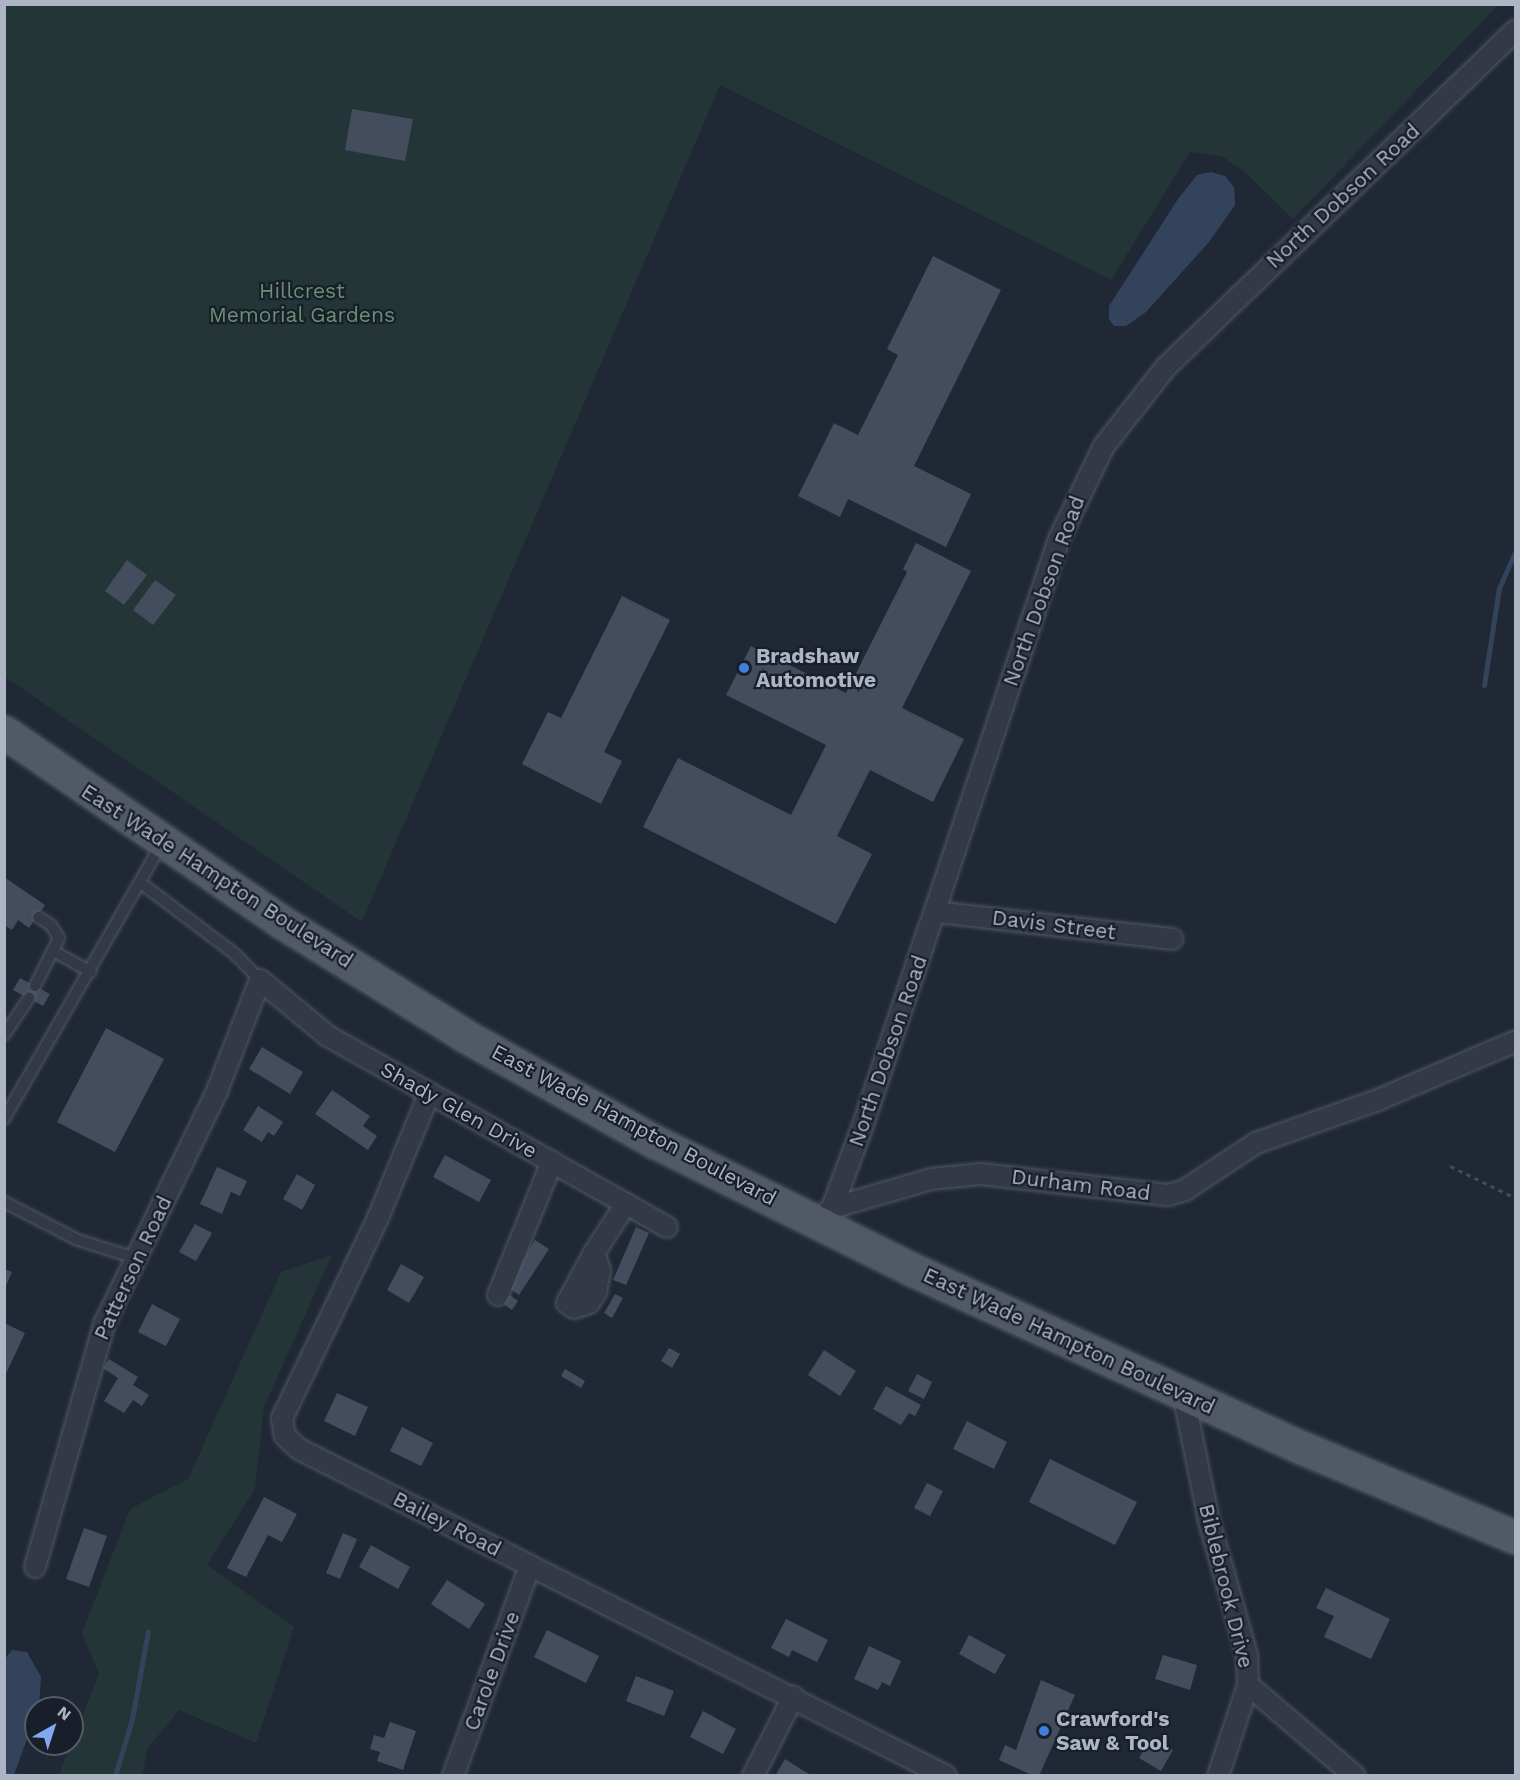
<!DOCTYPE html>
<html>
<head>
<meta charset="utf-8">
<style>
	body { margin:0 }
	#map { position:relative; width:1520px; height:1780px; overflow:hidden; background:#202835; font-family:"Work Sans",sans-serif }
	div>[style] { position:absolute }
	.green>* { inset:0; background:#233537 }
	.water>* { inset:0; background:#34435c }
	.stream>* { height:5px; margin:-2.5px; padding:0 2.5px; transform-origin:2.5px; border-radius:2.5px; background:#34435c }
	.building>* { inset:0; background:#434d5d }
	.path>* { height:3px; margin-top:-1.5px; transform-origin:0; background:repeating-linear-gradient(90deg,#3f5053 0 4.5px,transparent 0 9px) }
	.roads { filter:drop-shadow(0 0 2px #515764) drop-shadow(0 0 2px #515764) }
	.service>* { height:10px; margin:-5px; padding:0 5px; transform-origin:5px; border-radius:5px; background:#333a46 }
	.minor>* { height:20px; margin:-10px; padding:0 10px; transform-origin:10px; border-radius:10px; background:#333a46 }
	.primary>* { height:32px; margin:-16px; padding:0 16px; transform-origin:16px; border-radius:16px; background:#515966 }
	.dots>* { width:16px; height:16px; translate:-50% -50%; box-sizing:border-box; border:3px solid #191f2a; border-radius:50% }
	span { translate:-50% -50%; white-space:nowrap; text-align:center; line-height:1.15; -webkit-text-stroke:4.5px #191f2a; paint-order:stroke }
	.street-label { font-size:21px; color:#adb4c3 }
	.park-label { font-size:21px; color:#669172 }
	.poi-label { font-size:21px; color:#adb4c3; font-weight:700 }
	.left { translate:0 -50%; text-align:left }
	.frame { position:absolute; inset:0; border:6px solid #adb4c3; pointer-events:none }
	.north { position:absolute; left:24px; top:1696px; width:60px; height:60px; box-sizing:border-box; background:#191f2a; border:2px solid #545b67; border-radius:50%; rotate:39deg; font-size:16px; font-weight:700; line-height:24px; text-align:center; color:#adb4c3 }
	.north::after { content:''; display:block; margin:auto; width:21px; height:27px; background:#82a8f2; clip-path:polygon(50% 0,100% 100%,50% 72%,0 100%) }
</style>
</head>
<body>
<div id="map">
	<div class="green">
		<i style="clip-path:polygon(5px 5px,1498px 5px,1293px 219px,1247px 174px,1222px 156px,1190px 152px,1111px 280px,720px 85px,362px 922px,5px 677px)"></i>
		<i style="clip-path:polygon(332px 1255px,264px 1407px,255px 1489px,207px 1565px,294px 1627px,256px 1743px,179px 1710px,148px 1748px,142px 1775px,59px 1775px,99px 1674px,82px 1633px,130px 1509px,188px 1479px,281px 1272px)"></i>
	</div>
	<div class="water">
		<i style="clip-path:polygon(1211px 172px,1225px 176px,1234px 187px,1235px 205px,1209px 242px,1146px 312px,1126px 326px,1114px 326px,1109px 319px,1109px 306px,1178px 199px,1197px 175px)"></i>
		<i style="clip-path:polygon(12px 1650px,27px 1652px,41px 1677px,39px 1705px,14px 1775px,5px 1775px,5px 1659px)"></i>
	</div>
	<div class="stream">
		<i style="left:1484px;top:685px;width:98px;rotate:-81.2deg"></i>
		<i style="left:1499px;top:588px;width:42px;rotate:-65.9deg"></i>
		<i style="left:115px;top:1776px;width:59px;rotate:-73.4deg"></i>
		<i style="left:132px;top:1719px;width:89px;rotate:-79.7deg"></i>
	</div>
	<div class="building">
		<i style="clip-path:polygon(352px 109px,413px 119px,405px 161px,345px 150px)"></i>
		<i style="clip-path:polygon(933px 256px,1001px 290px,914px 466px,971px 494px,946px 547px,848px 499px,840px 517px,798px 496px,834px 423px,858px 435px,898px 355px,887px 349px)"></i>
		<i style="clip-path:polygon(916px 543px,971px 571px,902px 708px,964px 739px,933px 802px,870px 770px,837px 836px,872px 854px,836px 924px,643px 827px,678px 758px,791px 815px,826px 745px,726px 695px,751px 646px,846px 693px,907px 572px,903px 569px)"></i>
		<i style="clip-path:polygon(127px 560px,147px 575px,124px 605px,105px 591px)"></i>
		<i style="clip-path:polygon(155px 580px,176px 595px,153px 625px,133px 610px)"></i>
		<i style="clip-path:polygon(622px 596px,670px 620px,604px 752px,622px 761px,601px 804px,522px 764px,548px 712px,561px 718px)"></i>
		<i style="clip-path:polygon(4px 877px,45px 905px,29px 928px,18px 920px,12px 930px,4px 925px)"></i>
		<i style="clip-path:polygon(20px 978px,50px 994px,43px 1006px,13px 990px)"></i>
		<i style="clip-path:polygon(106px 1028px,164px 1059px,115px 1152px,57px 1122px)"></i>
		<i style="clip-path:polygon(262px 1047px,303px 1072px,290px 1094px,249px 1069px)"></i>
		<i style="clip-path:polygon(332px 1090px,370px 1116px,363px 1126px,377px 1136px,368px 1150px,315px 1114px)"></i>
		<i style="clip-path:polygon(258px 1106px,283px 1122px,274px 1136px,268px 1132px,262px 1142px,243px 1130px)"></i>
		<i style="clip-path:polygon(445px 1155px,491px 1180px,479px 1202px,433px 1177px)"></i>
		<i style="clip-path:polygon(217px 1167px,247px 1181px,240px 1196px,231px 1192px,222px 1214px,200px 1204px)"></i>
		<i style="clip-path:polygon(297px 1174px,315px 1185px,302px 1210px,283px 1199px)"></i>
		<i style="clip-path:polygon(195px 1224px,212px 1233px,196px 1261px,179px 1252px)"></i>
		<i style="clip-path:polygon(636px 1227px,649px 1233px,626px 1285px,613px 1280px)"></i>
		<i style="clip-path:polygon(535px 1240px,549px 1249px,519px 1295px,506px 1286px)"></i>
		<i style="clip-path:polygon(401px 1264px,424px 1277px,409px 1303px,387px 1290px)"></i>
		<i style="clip-path:polygon(4px 1269px,12px 1272px,4px 1290px)"></i>
		<i style="clip-path:polygon(507px 1293px,518px 1301px,512px 1310px,501px 1302px)"></i>
		<i style="clip-path:polygon(615px 1294px,623px 1298px,612px 1318px,604px 1313px)"></i>
		<i style="clip-path:polygon(152px 1304px,180px 1319px,166px 1346px,138px 1332px)"></i>
		<i style="clip-path:polygon(4px 1323px,25px 1333px,4px 1378px)"></i>
		<i style="clip-path:polygon(669px 1348px,680px 1354px,672px 1368px,661px 1361px)"></i>
		<i style="clip-path:polygon(824px 1350px,856px 1371px,840px 1396px,808px 1375px)"></i>
		<i style="clip-path:polygon(109px 1359px,138px 1377px,133px 1385px,149px 1395px,142px 1406px,133px 1400px,124px 1413px,104px 1401px,118px 1378px,103px 1368px)"></i>
		<i style="clip-path:polygon(565px 1369px,585px 1381px,581px 1388px,561px 1376px)"></i>
		<i style="clip-path:polygon(917px 1374px,932px 1382px,924px 1399px,908px 1391px)"></i>
		<i style="clip-path:polygon(886px 1386px,921px 1405px,915px 1416px,909px 1413px,901px 1425px,873px 1409px)"></i>
		<i style="clip-path:polygon(337px 1393px,368px 1407px,355px 1436px,324px 1421px)"></i>
		<i style="clip-path:polygon(967px 1421px,1007px 1442px,994px 1469px,953px 1449px)"></i>
		<i style="clip-path:polygon(402px 1427px,433px 1443px,421px 1466px,390px 1451px)"></i>
		<i style="clip-path:polygon(1050px 1459px,1137px 1502px,1115px 1545px,1029px 1502px)"></i>
		<i style="clip-path:polygon(927px 1483px,943px 1491px,930px 1516px,914px 1508px)"></i>
		<i style="clip-path:polygon(264px 1497px,297px 1514px,282px 1542px,268px 1535px,246px 1577px,227px 1568px)"></i>
		<i style="clip-path:polygon(84px 1528px,107px 1536px,89px 1587px,66px 1579px)"></i>
		<i style="clip-path:polygon(343px 1533px,357px 1539px,340px 1579px,326px 1573px)"></i>
		<i style="clip-path:polygon(371px 1545px,410px 1567px,398px 1589px,359px 1567px)"></i>
		<i style="clip-path:polygon(447px 1580px,485px 1604px,469px 1629px,431px 1604px)"></i>
		<i style="clip-path:polygon(1326px 1588px,1390px 1619px,1371px 1659px,1324px 1637px,1334px 1616px,1316px 1608px)"></i>
		<i style="clip-path:polygon(786px 1619px,828px 1640px,817px 1662px,792px 1650px,789px 1657px,771px 1648px)"></i>
		<i style="clip-path:polygon(547px 1630px,599px 1656px,586px 1683px,534px 1657px)"></i>
		<i style="clip-path:polygon(969px 1635px,1006px 1655px,995px 1674px,959px 1654px)"></i>
		<i style="clip-path:polygon(869px 1646px,901px 1661px,890px 1686px,882px 1682px,878px 1690px,854px 1679px)"></i>
		<i style="clip-path:polygon(1163px 1655px,1197px 1665px,1190px 1690px,1155px 1679px)"></i>
		<i style="clip-path:polygon(636px 1676px,674px 1691px,664px 1716px,626px 1701px)"></i>
		<i style="clip-path:polygon(1041px 1680px,1075px 1695px,1039px 1776px,1034px 1776px,999px 1760px,1005px 1745px,1016px 1750px)"></i>
		<i style="clip-path:polygon(703px 1711px,736px 1729px,723px 1754px,690px 1737px)"></i>
		<i style="clip-path:polygon(390px 1722px,416px 1731px,403px 1770px,377px 1761px,380px 1752px,370px 1749px,374px 1735px,384px 1738px)"></i>
		<i style="clip-path:polygon(1150px 1738px,1173px 1750px,1161px 1771px,1139px 1758px)"></i>
		<i style="clip-path:polygon(785px 1759px,812px 1776px,775px 1776px)"></i>
	</div>
	<div class="path">
		<i style="left:1450px;top:1166px;width:73px;rotate:25.9deg"></i>
	</div>
	<div class="roads">
		<div class="service">
			<i style="left:142px;top:884px;width:116px;rotate:37deg"></i>
			<i style="left:235px;top:954px;width:36px;rotate:46deg"></i>
			<i style="left:55px;top:952px;width:41px;rotate:29.1deg"></i>
			<i style="left:35px;top:986px;width:54px;rotate:-63.4deg"></i>
			<i style="left:59px;top:938px;width:15px;rotate:-122deg"></i>
			<i style="left:51px;top:925px;width:15px;rotate:-148deg"></i>
			<i style="left:4px;top:1035px;width:45px;rotate:-56deg"></i>
			<i style="left:4px;top:1119px;width:318px;rotate:-60.2deg"></i>
			<i style="left:4px;top:1202px;width:83px;rotate:27.2deg"></i>
			<i style="left:78px;top:1240px;width:60px;rotate:17.5deg"></i>
		</div>
		<div class="minor">
			<i style="left:936px;top:912px;width:238px;rotate:6.5deg"></i>
			<i style="left:429px;top:1094px;width:134px;rotate:112.4deg"></i>
			<i style="left:378px;top:1218px;width:222px;rotate:115.6deg"></i>
			<i style="left:282px;top:1418px;width:18px;rotate:81deg"></i>
			<i style="left:285px;top:1436px;width:19px;rotate:43deg"></i>
			<i style="left:299px;top:1449px;width:725px;rotate:26.81deg"></i>
			<i style="left:832px;top:1208px;width:103px;rotate:-16.3deg"></i>
			<i style="left:931px;top:1179px;width:50px;rotate:-5.7deg"></i>
			<i style="left:981px;top:1174px;width:188px;rotate:6.4deg"></i>
			<i style="left:1168px;top:1195px;width:18px;rotate:-16deg"></i>
			<i style="left:1185px;top:1190px;width:85px;rotate:-33.5deg"></i>
			<i style="left:1256px;top:1143px;width:129px;rotate:-19.4deg"></i>
			<i style="left:1378px;top:1100px;width:150px;rotate:-23.1deg"></i>
			<i style="left:818px;top:1222px;width:20px;rotate:-45deg"></i>
			<i style="left:832px;top:1208px;width:82px;rotate:-69.4deg"></i>
			<i style="left:861px;top:1131px;width:624px;rotate:-71.51deg"></i>
			<i style="left:1059px;top:539px;width:103px;rotate:-64.2deg"></i>
			<i style="left:1104px;top:446px;width:100px;rotate:-51.9deg"></i>
			<i style="left:1166px;top:367px;width:486px;rotate:-43.9deg"></i>
			<i style="left:594px;top:1253px;width:18px;rotate:71deg"></i>
			<i style="left:600px;top:1270px;width:22px;rotate:100deg"></i>
			<i style="left:596px;top:1292px;width:13px;rotate:122deg"></i>
			<i style="left:589px;top:1303px;width:16px;rotate:162deg"></i>
			<i style="left:574px;top:1308px;width:9px;rotate:-144deg"></i>
			<i style="left:567px;top:1303px;width:57px;rotate:-61.6deg"></i>
			<i style="left:594px;top:1253px;width:59px;rotate:-56.9deg"></i>
			<i style="left:498px;top:1295px;width:144px;rotate:-67.9deg"></i>
			<i style="left:1183px;top:1393px;width:131px;rotate:78.5deg"></i>
			<i style="left:1209px;top:1521px;width:139px;rotate:74.2deg"></i>
			<i style="left:1247px;top:1655px;width:30px;rotate:88deg"></i>
			<i style="left:1248px;top:1685px;width:96px;rotate:108.2deg"></i>
			<i style="left:35px;top:1567px;width:255px;rotate:-74.1deg"></i>
			<i style="left:105px;top:1322px;width:257px;rotate:-64.1deg"></i>
			<i style="left:217px;top:1091px;width:119px;rotate:-68.8deg"></i>
			<i style="left:260px;top:980px;width:88px;rotate:39.5deg"></i>
			<i style="left:328px;top:1036px;width:389px;rotate:29.4deg"></i>
			<i style="left:1248px;top:1685px;width:140px;rotate:40.4deg"></i>
			<i style="left:453px;top:1776px;width:224px;rotate:-69.9deg"></i>
			<i style="left:753px;top:1776px;width:89px;rotate:-63.1deg"></i>
		</div>
		<div class="primary">
			<i style="left:4px;top:732px;width:338px;rotate:34.4deg"></i>
			<i style="left:283px;top:923px;width:214px;rotate:31.8deg"></i>
			<i style="left:465px;top:1036px;width:218px;rotate:29.2deg"></i>
			<i style="left:655px;top:1142px;width:290px;rotate:26.4deg"></i>
			<i style="left:915px;top:1271px;width:426px;rotate:24.6deg"></i>
			<i style="left:1302px;top:1448px;width:232px;rotate:22.8deg"></i>
		</div>
	</div>
	<div class="dots">
		<i style="left:744px;top:668px;background:#3f7fe0"></i>
		<i style="left:1044px;top:1731px;background:#3f7fe0"></i>
	</div>
	<div class="street-label">
		<span style="left:1343px;top:196px;rotate:-43deg">North Dobson Road</span>
		<span style="left:1044px;top:591px;rotate:-70deg">North Dobson Road</span>
		<span style="left:217px;top:876px;rotate:33deg">East Wade Hampton Boulevard</span>
		<span style="left:1054px;top:925px;rotate:7deg">Davis Street</span>
		<span style="left:888px;top:1051px;rotate:-71deg">North Dobson Road</span>
		<span style="left:459px;top:1110px;rotate:29deg">Shady Glen Drive</span>
		<span style="left:634px;top:1125px;rotate:28deg">East Wade Hampton Boulevard</span>
		<span style="left:1081px;top:1185px;rotate:7deg">Durham Road</span>
		<span style="left:133px;top:1268px;rotate:-65deg">Patterson Road</span>
		<span style="left:1069px;top:1341px;rotate:25deg">East Wade Hampton Boulevard</span>
		<span style="left:447px;top:1524px;rotate:27deg">Bailey Road</span>
		<span style="left:1226px;top:1586px;rotate:76deg">Biblebrook Drive</span>
		<span style="left:492px;top:1671px;rotate:-70deg">Carole Drive</span>
	</div>
	<div class="park-label">
		<span style="left:302px;top:303px">Hillcrest<br>Memorial Gardens</span>
	</div>
	<div class="poi-label">
		<span class="left" style="left:756px;top:668px">Bradshaw<br>Automotive</span>
		<span class="left" style="left:1056px;top:1731px">Crawford's<br>Saw &amp; Tool</span>
	</div>
	<div class="frame"></div>
	<div class="north">N</div>
</div>
</body>
</html>
